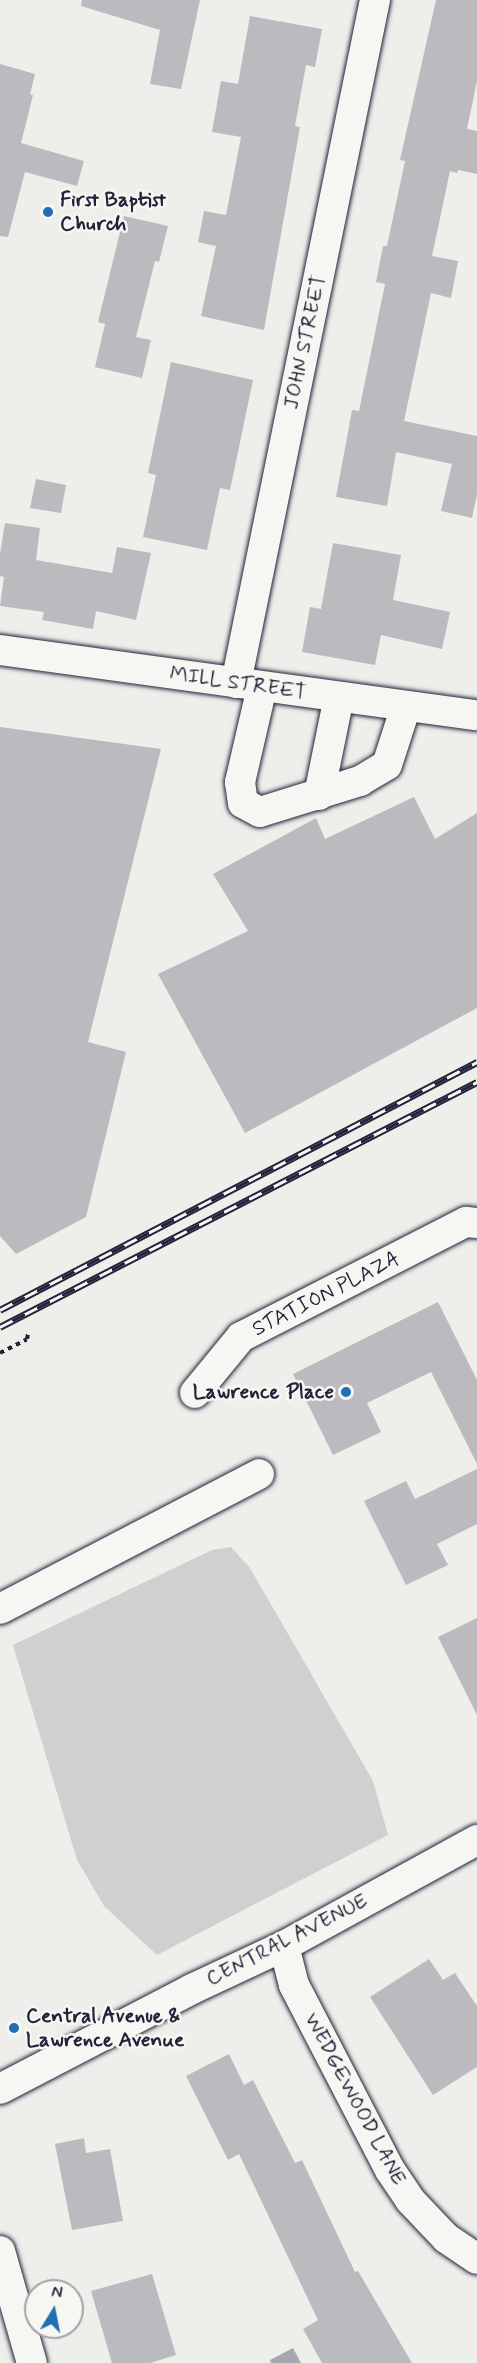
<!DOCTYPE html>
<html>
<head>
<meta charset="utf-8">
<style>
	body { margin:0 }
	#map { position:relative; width:477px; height:2363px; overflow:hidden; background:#eeeeeb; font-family:Mynerve,sans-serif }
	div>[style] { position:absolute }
	.green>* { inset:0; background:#d0d0d1 }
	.water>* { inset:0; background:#a7a7af }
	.building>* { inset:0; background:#bbbbbf }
	.path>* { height:4px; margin-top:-2px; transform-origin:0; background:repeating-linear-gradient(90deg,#22223b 0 4.5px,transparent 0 9px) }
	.roads { filter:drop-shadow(0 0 2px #22223b) drop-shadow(0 0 2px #22223b) }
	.minor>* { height:30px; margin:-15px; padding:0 15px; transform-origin:15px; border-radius:15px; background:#f6f6f2 }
	.rail>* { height:7px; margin-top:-3.5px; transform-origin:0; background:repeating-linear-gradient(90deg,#f6f6f2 0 14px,#22223b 0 28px); box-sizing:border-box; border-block:2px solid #22223b }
	.dots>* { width:16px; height:16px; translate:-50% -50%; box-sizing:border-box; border:3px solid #f6f6f2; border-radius:50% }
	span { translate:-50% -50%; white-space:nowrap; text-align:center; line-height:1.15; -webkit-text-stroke:5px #f6f6f2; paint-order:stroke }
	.poi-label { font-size:21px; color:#22223b; font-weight:700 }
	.left { translate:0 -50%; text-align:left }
	.right { translate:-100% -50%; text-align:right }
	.street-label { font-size:21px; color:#22223b }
	.north { position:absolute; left:24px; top:2279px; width:60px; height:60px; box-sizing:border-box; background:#f6f6f2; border:2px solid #a1a1a9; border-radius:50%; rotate:10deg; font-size:16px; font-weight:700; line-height:24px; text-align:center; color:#22223b }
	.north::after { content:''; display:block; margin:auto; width:21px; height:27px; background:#1f6fb2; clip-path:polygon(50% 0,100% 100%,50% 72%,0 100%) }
</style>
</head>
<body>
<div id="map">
	<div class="green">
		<i style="clip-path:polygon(231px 1547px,250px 1568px,373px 1781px,388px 1835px,157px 1955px,104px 1906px,77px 1860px,13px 1645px,212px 1550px)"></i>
	</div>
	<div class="water">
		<i style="clip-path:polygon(293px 2348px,301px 2363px,271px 2363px,270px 2360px)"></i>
	</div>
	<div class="building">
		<i style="clip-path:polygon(82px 0,200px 0,181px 89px,150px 84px,160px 30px,81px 6px)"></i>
		<i style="clip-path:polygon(436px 0,477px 0,477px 81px,467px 129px,477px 131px,477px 174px,458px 170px,457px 173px,450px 171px,432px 256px,458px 261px,451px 298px,431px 293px,404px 421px,477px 436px,477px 494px,472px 518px,441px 511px,452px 464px,396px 452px,387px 506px,336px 497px,352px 410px,359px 411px,385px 284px,376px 282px,383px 246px,387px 246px,405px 161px,400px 160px)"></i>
		<i style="clip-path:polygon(250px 16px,322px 29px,315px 67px,306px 65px,295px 126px,300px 127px,264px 330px,201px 316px,216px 246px,198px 242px,204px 211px,226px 215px,241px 137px,212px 132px,221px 81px,238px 84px)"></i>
		<i style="clip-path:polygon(0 64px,35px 74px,30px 94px,33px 95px,21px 143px,84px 161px,77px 186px,25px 172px,8px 237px,0 236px)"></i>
		<i style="clip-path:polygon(124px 216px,168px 226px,159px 262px,155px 261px,136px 337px,151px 340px,142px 378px,95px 367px,105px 324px,98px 322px)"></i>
		<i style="clip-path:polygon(171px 362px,253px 380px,230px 490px,220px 488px,207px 550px,143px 537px,156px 475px,148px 473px)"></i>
		<i style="clip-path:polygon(36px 479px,66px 485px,61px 513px,30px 508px)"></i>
		<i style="clip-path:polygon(5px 523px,40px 528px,36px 560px,112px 573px,117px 547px,151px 553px,136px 620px,96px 611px,93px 629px,42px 620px,44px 612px,0 606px,4px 577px,0 576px,0 554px)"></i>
		<i style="clip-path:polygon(333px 543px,401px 555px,393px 600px,450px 612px,442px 649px,381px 635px,375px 665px,302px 652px,310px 607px,321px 609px)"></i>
		<i style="clip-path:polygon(0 727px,161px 749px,88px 1042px,126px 1052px,86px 1217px,16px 1254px,0 1236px)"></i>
		<i style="clip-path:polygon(414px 797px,435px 839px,477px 813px,477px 1008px,245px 1133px,158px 974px,248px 931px,213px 874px,316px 818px,325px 839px)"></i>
		<i style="clip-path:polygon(438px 1302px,477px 1380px,477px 1464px,431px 1372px,367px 1403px,381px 1432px,333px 1455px,293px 1374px)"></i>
		<i style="clip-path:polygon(477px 1469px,477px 1524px,437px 1544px,448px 1565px,406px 1585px,364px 1501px,406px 1481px,415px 1499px)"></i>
		<i style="clip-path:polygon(477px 1618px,477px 1715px,438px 1637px)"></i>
		<i style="clip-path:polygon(429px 1959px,443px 1980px,455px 1973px,477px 2006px,477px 2067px,433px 2095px,370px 1997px)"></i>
		<i style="clip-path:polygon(229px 2054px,244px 2085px,253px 2080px,295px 2163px,302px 2160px,355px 2272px,358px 2271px,412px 2363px,322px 2363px,303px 2329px,318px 2320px,239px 2154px,228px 2160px,186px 2076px)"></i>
		<i style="clip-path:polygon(84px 2138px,86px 2153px,110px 2149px,123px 2221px,72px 2230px,55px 2144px)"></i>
		<i style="clip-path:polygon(152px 2274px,176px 2355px,150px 2363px,112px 2363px,91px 2291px)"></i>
	</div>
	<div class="path">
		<i style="left:0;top:1353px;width:30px;rotate:-27deg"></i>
		<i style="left:27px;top:1339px;width:5px;rotate:-79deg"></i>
	</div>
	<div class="roads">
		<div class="minor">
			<i style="left:0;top:650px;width:481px;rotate:7.8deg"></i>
			<i style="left:236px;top:683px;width:697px;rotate:-78.5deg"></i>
			<i style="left:262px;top:687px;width:98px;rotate:103deg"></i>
			<i style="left:240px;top:782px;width:21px;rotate:82deg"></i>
			<i style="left:243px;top:803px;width:19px;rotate:28deg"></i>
			<i style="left:260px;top:812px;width:105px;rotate:-17.2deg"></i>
			<i style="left:360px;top:781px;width:31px;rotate:-31deg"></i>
			<i style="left:387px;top:765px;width:62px;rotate:-72.1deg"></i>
			<i style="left:319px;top:795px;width:100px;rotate:-78.5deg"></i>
			<i style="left:195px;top:1393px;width:72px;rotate:-50.6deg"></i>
			<i style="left:241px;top:1337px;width:253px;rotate:-27.1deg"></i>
			<i style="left:466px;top:1222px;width:11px;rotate:5deg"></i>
			<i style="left:0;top:1609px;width:292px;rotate:-27.5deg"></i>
			<i style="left:284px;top:1946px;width:40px;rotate:75.6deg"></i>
			<i style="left:294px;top:1985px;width:208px;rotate:62.6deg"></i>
			<i style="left:390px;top:2170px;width:36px;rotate:56deg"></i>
			<i style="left:410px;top:2200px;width:52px;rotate:46.5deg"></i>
			<i style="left:446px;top:2238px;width:37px;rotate:34deg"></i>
			<i style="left:0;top:2089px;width:216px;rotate:-27.5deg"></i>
			<i style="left:192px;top:1989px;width:102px;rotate:-25.1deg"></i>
			<i style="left:284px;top:1946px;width:220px;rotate:-28.8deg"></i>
			<i style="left:0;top:2251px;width:116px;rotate:74.1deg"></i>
		</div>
	</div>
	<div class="rail">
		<i style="left:0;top:1310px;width:538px;rotate:-27.47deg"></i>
		<i style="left:0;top:1327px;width:536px;rotate:-27.19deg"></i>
	</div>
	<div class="dots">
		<i style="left:48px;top:212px;background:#1f6fb2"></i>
		<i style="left:346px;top:1392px;background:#1f6fb2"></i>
		<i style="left:14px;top:2028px;background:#1f6fb2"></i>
	</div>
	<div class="poi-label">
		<span class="left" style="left:60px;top:212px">First Baptist<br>Church</span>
		<span class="right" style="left:334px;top:1392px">Lawrence Place</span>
		<span class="left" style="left:26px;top:2028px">Central Avenue &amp;<br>Lawrence Avenue</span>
	</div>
	<div class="street-label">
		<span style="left:305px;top:342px;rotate:-78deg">JOHN STREET</span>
		<span style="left:238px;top:683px;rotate:8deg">MILL STREET</span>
		<span style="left:326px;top:1294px;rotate:-27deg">STATION PLAZA</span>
		<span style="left:287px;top:1940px;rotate:-27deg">CENTRAL AVENUE</span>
		<span style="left:355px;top:2099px;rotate:62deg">WEDGEWOOD LANE</span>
	</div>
	<div class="north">N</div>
</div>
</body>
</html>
